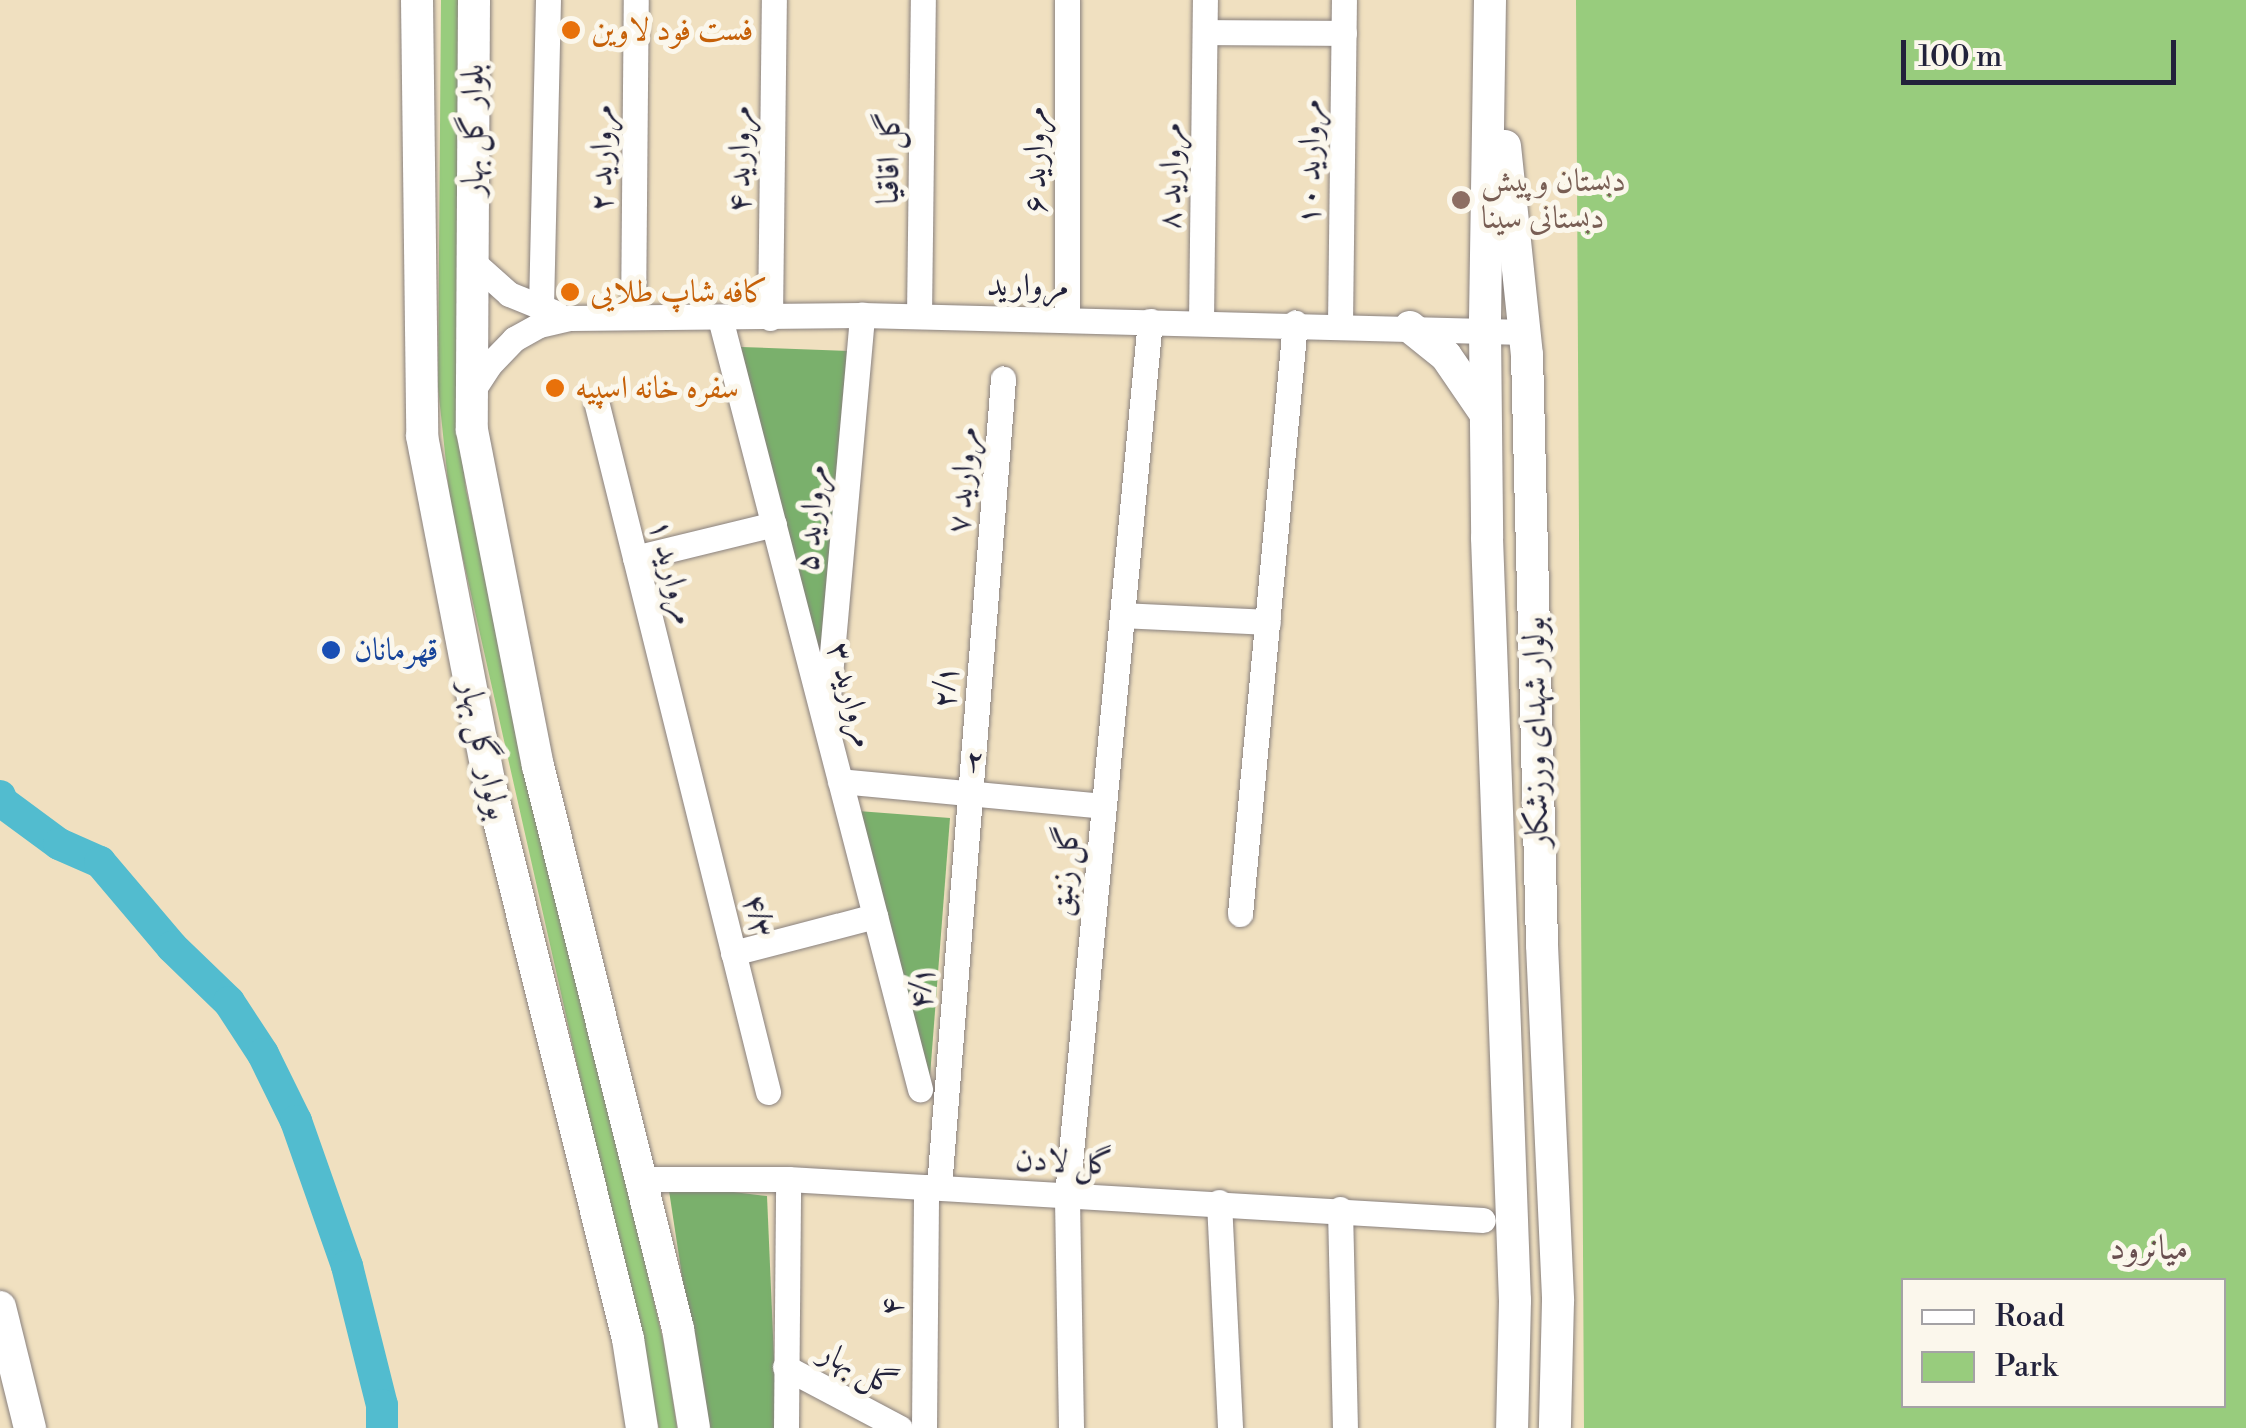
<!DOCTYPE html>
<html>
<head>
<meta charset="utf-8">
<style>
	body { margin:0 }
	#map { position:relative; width:2246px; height:1428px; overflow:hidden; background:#f0e0c0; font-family:"Libre Bodoni",Amiri,serif }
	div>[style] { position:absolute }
	.green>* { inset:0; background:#98cc7d }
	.forest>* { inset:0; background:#7ab06c }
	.river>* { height:32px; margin:-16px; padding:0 16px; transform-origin:16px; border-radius:16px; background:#52bccf }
	.roads { filter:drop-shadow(0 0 2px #89817e) drop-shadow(0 0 2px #89817e) }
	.minor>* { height:25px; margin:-12.5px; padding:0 12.5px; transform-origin:12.5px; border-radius:12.5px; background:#fff }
	.major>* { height:32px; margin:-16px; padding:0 16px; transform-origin:16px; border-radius:16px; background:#fff }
	.dots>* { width:28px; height:28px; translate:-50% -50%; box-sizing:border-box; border:5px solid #fbf7ec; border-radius:50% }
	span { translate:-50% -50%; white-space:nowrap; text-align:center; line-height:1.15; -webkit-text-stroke:10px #fbf7ec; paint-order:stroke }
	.food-label { font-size:32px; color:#c56008 }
	.left { translate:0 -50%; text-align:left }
	.street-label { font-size:32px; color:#22223b }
	.education-label { font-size:32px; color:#785e54 }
	.transit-label { font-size:32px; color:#164399 }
	.neighbourhood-label { font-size:35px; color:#694f50 }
	.legend { position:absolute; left:1901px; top:1278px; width:325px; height:130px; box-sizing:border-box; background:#fbf7ec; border:2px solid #a4a2a5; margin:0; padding:12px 18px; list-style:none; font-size:30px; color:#22223b }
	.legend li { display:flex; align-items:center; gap:20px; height:50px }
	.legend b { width:50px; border:2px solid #a4a2a5 }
	.scale { position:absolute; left:1901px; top:40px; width:275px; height:45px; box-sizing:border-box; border:5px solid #22223b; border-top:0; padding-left:12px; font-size:30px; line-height:35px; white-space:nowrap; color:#22223b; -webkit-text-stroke:8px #fbf7ec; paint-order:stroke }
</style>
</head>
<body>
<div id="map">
	<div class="green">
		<i style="clip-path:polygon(441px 0,460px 0,460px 440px,466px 490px,665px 1349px,677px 1428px,659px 1428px,450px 501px,438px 387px)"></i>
		<i style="clip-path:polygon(evenodd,1576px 0,2246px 0,2246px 1428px,1584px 1428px,1576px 0,1904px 1280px,2224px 1280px,2224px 1406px,1904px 1406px,1904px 1280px)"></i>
	</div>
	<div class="forest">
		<i style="clip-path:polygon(741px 347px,849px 351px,821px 669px)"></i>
		<i style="clip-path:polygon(858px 811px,950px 818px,929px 1089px)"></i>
		<i style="clip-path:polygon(668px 1184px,767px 1196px,777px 1428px,705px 1428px)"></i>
	</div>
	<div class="river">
		<i style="left:0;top:796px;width:6px;rotate:72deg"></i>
		<i style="left:2px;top:802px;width:71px;rotate:36.4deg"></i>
		<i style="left:59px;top:844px;width:45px;rotate:23.7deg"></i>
		<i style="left:100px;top:862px;width:111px;rotate:49.7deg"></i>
		<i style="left:172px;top:947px;width:79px;rotate:44deg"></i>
		<i style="left:229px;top:1002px;width:62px;rotate:56.8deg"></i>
		<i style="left:263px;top:1054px;width:75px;rotate:63.8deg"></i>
		<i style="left:296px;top:1121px;width:154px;rotate:70.6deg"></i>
		<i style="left:347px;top:1266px;width:143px;rotate:75.9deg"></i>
		<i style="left:382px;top:1405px;width:23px;rotate:90deg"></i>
	</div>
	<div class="roads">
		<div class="minor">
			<i style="left:1067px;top:0;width:319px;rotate:90deg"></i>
			<i style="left:1205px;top:32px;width:139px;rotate:0.4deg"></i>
			<i style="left:472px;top:261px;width:50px;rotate:41.7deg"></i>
			<i style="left:509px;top:294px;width:51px;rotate:22deg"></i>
			<i style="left:541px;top:308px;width:308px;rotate:-88.7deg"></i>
			<i style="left:919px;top:316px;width:316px;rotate:-89.3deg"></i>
			<i style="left:633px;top:317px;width:317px;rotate:-89.5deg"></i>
			<i style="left:720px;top:318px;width:797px;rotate:75.46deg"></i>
			<i style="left:770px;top:318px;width:318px;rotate:-89.3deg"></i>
			<i style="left:1201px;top:322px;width:322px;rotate:-89.3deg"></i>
			<i style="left:1340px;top:324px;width:324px;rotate:-89.3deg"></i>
			<i style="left:471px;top:393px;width:33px;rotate:-57deg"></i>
			<i style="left:489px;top:365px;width:36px;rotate:-46deg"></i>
			<i style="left:514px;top:339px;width:29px;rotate:-29deg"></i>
			<i style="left:539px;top:325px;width:32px;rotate:-13deg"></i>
			<i style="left:570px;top:318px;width:292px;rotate:-0.6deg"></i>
			<i style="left:862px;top:315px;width:663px;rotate:1.47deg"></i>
			<i style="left:597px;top:405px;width:708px;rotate:76.02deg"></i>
			<i style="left:635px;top:558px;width:143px;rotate:-13.7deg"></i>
			<i style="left:1122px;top:615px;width:146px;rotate:2.7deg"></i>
			<i style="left:827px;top:709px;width:396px;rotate:-84.9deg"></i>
			<i style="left:840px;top:781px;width:265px;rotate:5.4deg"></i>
			<i style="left:1240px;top:914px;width:594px;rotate:-84.68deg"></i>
			<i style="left:733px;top:953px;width:147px;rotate:-14.6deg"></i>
			<i style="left:641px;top:1179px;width:147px"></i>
			<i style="left:788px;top:1179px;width:696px;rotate:3.38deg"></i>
			<i style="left:939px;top:1187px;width:811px;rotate:-85.47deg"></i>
			<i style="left:1219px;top:1202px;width:226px;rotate:87.2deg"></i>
			<i style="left:1340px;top:1209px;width:219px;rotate:88.7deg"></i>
			<i style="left:785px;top:1367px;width:130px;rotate:27.9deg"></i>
			<i style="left:786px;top:1428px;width:249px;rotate:-89.5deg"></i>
			<i style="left:924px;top:1428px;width:241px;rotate:-89.5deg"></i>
			<i style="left:1071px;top:1428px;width:233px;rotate:-91deg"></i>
			<i style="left:1067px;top:1195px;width:878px;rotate:-84.58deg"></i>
		</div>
		<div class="major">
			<i style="left:417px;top:0;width:436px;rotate:89.3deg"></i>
			<i style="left:422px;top:436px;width:347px;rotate:79deg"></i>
			<i style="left:488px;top:777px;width:579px;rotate:76.01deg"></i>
			<i style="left:628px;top:1339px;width:90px;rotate:81.1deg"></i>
			<i style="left:474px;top:0;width:430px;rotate:90.3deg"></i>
			<i style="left:472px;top:430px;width:342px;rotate:78.9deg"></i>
			<i style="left:538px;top:766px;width:580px;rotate:76.04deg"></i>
			<i style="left:678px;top:1329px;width:100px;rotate:80.8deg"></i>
			<i style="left:1490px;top:0;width:330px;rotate:90.9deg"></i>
			<i style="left:1485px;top:330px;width:208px;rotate:89.4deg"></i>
			<i style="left:1487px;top:538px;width:763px;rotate:87.9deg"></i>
			<i style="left:1515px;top:1300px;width:128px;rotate:91.3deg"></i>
			<i style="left:1505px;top:146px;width:210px;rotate:84deg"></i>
			<i style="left:1527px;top:355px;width:590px;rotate:88.54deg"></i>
			<i style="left:1542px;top:945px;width:356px;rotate:87.4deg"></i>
			<i style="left:1558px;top:1301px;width:127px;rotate:91.4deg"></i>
			<i style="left:1410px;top:327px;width:46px;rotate:38.9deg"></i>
			<i style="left:1446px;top:356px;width:69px;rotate:55.6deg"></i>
			<i style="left:0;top:1307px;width:125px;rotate:76.1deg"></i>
		</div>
	</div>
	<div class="dots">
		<i style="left:571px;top:30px;background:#e8710a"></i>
		<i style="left:1461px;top:200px;background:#8d6e63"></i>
		<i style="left:570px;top:292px;background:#e8710a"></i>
		<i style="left:555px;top:388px;background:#e8710a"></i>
		<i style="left:331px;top:650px;background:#1a4fb4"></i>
	</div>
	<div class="food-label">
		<span class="left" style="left:591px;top:30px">فست فود لاوین</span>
		<span class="left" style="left:590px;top:292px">کافه شاپ طلایی</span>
		<span class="left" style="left:575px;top:388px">سفره خانه اسپیه</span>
	</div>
	<div class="street-label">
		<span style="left:473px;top:130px;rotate:-90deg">بلوار گل بهار</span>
		<span style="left:602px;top:158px;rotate:-89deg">مروارید ۲</span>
		<span style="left:889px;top:158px;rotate:-89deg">گل اقاقیا</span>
		<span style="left:740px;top:159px;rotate:-89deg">مروارید ۴</span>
		<span style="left:1035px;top:160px;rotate:-90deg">مروارید ۶</span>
		<span style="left:1310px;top:162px;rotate:-89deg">مروارید ۱۰</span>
		<span style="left:1171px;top:176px;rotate:-89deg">مروارید ۸</span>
		<span style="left:1028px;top:286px;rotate:1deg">مروارید</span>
		<span style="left:963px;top:480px;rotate:-85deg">مروارید ۷</span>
		<span style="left:812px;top:518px;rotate:-85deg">مروارید ۵</span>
		<span style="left:672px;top:572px;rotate:76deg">مروارید ۱</span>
		<span style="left:946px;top:687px;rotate:-85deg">۲/۱</span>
		<span style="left:851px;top:695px;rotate:75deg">مروارید ۳</span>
		<span style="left:1536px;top:732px;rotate:-91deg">بولوار شهدای ورزشکار</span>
		<span style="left:484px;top:750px;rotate:78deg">بولوار گل بهار</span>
		<span style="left:975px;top:761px;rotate:6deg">۲</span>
		<span style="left:1065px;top:871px;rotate:-85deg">گل زنبق</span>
		<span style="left:758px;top:916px;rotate:76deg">۴/۳</span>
		<span style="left:922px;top:988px;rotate:-85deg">۴/۱</span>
		<span style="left:1064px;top:1162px;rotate:3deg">گل لادن</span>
		<span style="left:892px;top:1307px;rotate:-89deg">۴</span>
		<span style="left:858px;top:1369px;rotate:28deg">گل بهار</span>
	</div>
	<div class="education-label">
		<span class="left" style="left:1481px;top:200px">دبستان وپیش<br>دبستانی سینا</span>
	</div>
	<div class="transit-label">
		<span class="left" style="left:354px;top:650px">قهرمانان</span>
	</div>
	<div class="neighbourhood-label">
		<span style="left:2149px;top:1249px">میانرود</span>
	</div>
	<ul class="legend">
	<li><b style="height:12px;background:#fff"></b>Road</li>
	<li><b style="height:28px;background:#98cc7d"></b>Park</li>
	</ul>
	<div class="scale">100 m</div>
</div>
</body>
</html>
